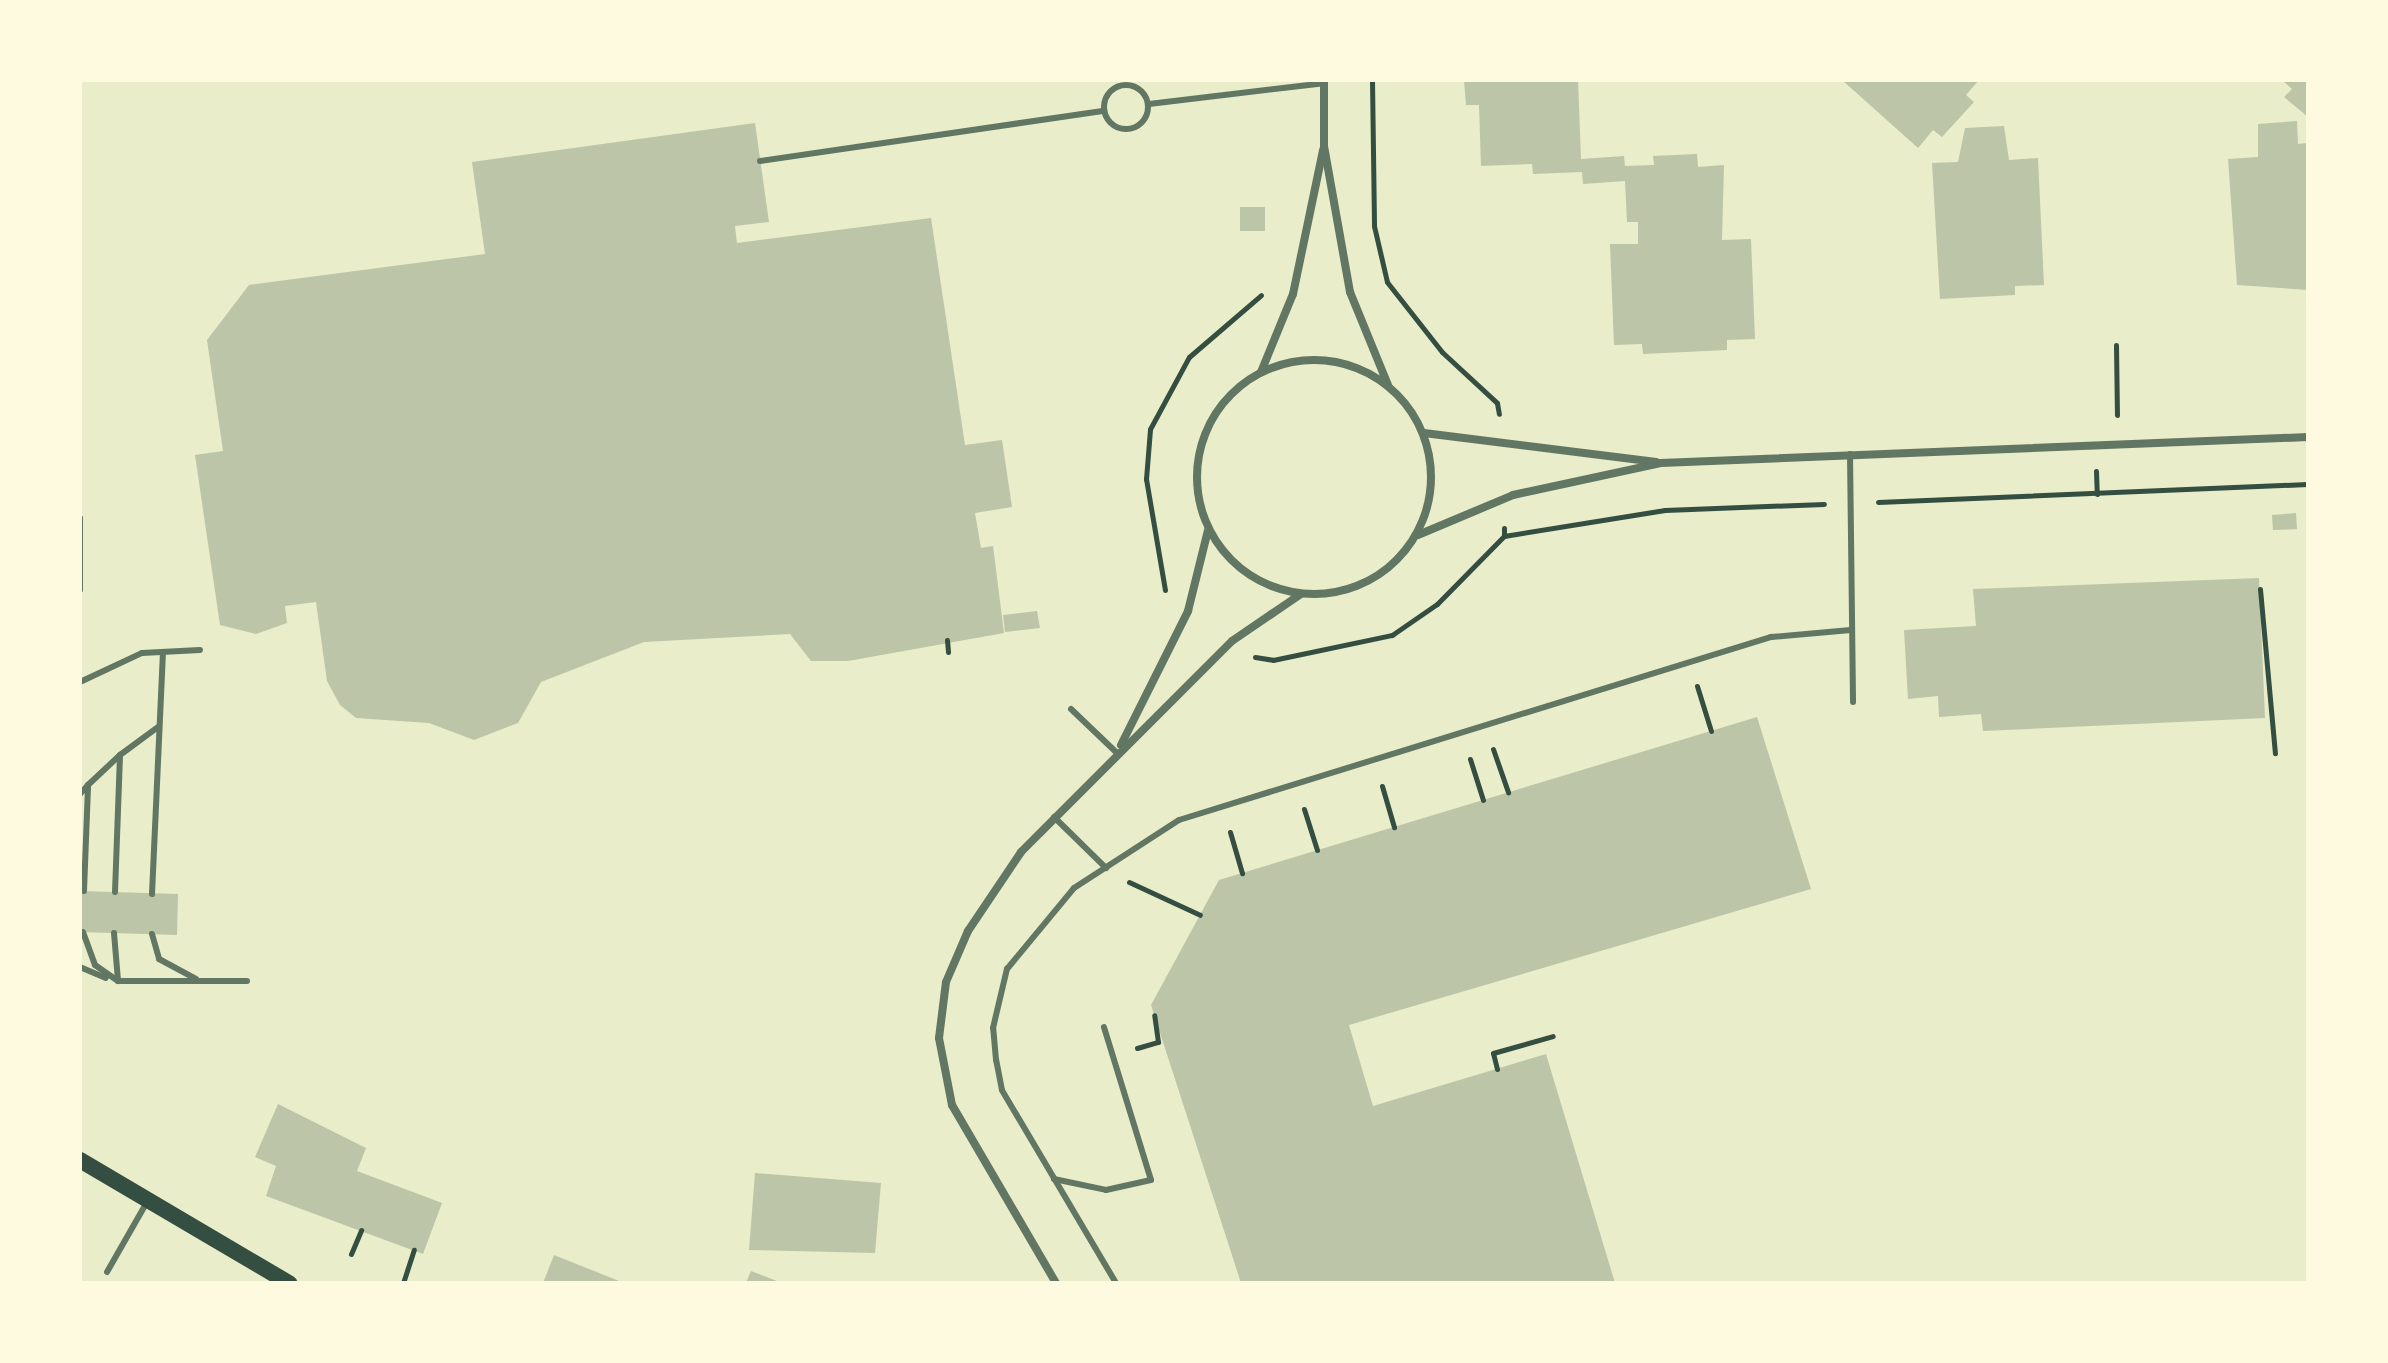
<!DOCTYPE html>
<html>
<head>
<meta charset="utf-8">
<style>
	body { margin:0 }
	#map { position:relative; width:2388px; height:1363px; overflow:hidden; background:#e9edc9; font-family:Lato,sans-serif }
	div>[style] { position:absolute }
	.building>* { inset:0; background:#bcc5a7 }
	.path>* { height:5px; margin:-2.5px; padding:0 2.5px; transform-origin:2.5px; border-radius:2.5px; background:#344e41 }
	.service>* { height:6px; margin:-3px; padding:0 3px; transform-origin:3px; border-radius:3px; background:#617663 }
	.service>.ring { margin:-3px; padding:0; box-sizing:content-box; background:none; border:6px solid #617663; border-radius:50% }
	.minor>* { height:8px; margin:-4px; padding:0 4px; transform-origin:4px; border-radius:4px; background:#617663 }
	.minor>.ring { margin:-4px; padding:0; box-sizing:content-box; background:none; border:8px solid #617663; border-radius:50% }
	.secondary>* { height:16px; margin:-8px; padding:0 8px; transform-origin:8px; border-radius:8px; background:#344e41 }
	span { translate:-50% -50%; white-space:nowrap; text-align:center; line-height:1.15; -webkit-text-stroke:8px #fefae0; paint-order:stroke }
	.frame { position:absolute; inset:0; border:82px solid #fefae0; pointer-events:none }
</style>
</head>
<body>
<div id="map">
	<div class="building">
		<i style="clip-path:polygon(1464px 80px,1578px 80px,1581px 159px,1624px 156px,1625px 166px,1654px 165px,1653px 156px,1697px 154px,1698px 167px,1724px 165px,1722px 240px,1751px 239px,1755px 339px,1727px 340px,1727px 350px,1643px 354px,1642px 344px,1614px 345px,1610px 244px,1638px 244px,1638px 222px,1627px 222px,1625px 181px,1583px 184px,1582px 172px,1533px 174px,1532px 164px,1481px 166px,1479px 105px,1466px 105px)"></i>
		<i style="clip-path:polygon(1842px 80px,1979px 80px,1966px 95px,1974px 102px,1942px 137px,1933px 130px,1918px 148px)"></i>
		<i style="clip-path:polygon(2282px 80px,2308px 80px,2308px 117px,2284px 97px,2292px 89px)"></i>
		<i style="clip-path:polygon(2297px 121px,2298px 144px,2307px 143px,2308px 153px,2308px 290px,2237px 285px,2228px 159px,2258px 157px,2258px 124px)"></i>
		<i style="clip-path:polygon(755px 123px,769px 222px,735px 226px,737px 243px,931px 218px,965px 445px,1002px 440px,1012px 507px,975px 513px,981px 548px,993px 546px,1004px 633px,848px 661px,811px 661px,790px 634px,644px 642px,541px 682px,518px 723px,474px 740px,429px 723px,356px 718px,340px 705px,327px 681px,316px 602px,285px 606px,287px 623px,256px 634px,220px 625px,195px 455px,223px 451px,207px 340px,249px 285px,485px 254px,472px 162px)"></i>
		<i style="clip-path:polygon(2004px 126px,2009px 160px,2038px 158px,2044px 285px,2015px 286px,2015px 295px,1940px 299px,1932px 163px,1958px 162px,1965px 128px)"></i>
		<i style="clip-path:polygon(1240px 207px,1265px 207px,1265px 231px,1240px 231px)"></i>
		<i style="clip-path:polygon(2296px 513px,2297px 529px,2273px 530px,2272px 515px)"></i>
		<i style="clip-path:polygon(2259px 578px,2265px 718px,1983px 731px,1981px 714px,1939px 717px,1938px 696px,1908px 699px,1904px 630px,1976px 626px,1973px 589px)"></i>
		<i style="clip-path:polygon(1037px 611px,1040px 628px,1005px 632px,1003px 615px)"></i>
		<i style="clip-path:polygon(1757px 717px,1811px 889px,1349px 1025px,1373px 1106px,1546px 1054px,1615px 1283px,1241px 1283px,1151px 1005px,1219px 880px)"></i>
		<i style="clip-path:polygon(80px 891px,178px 894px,177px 935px,80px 932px)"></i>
		<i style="clip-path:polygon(278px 1104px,366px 1148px,357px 1171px,442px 1203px,423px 1254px,266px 1196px,276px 1166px,255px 1157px)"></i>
		<i style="clip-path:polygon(755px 1173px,881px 1183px,875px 1253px,749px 1250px)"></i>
		<i style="clip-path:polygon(554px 1255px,624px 1283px,543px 1283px)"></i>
		<i style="clip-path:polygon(751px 1271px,782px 1283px,746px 1283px)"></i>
	</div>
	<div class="path">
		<i style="left:1372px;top:80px;width:146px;rotate:89.2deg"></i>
		<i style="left:1374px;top:226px;width:57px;rotate:76.9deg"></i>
		<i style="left:1387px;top:282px;width:89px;rotate:51.8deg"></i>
		<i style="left:1442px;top:352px;width:75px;rotate:42.8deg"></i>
		<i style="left:1497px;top:403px;width:11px;rotate:80deg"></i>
		<i style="left:2116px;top:345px;width:70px;rotate:89.2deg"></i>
		<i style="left:2096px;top:471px;width:23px;rotate:88deg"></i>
		<i style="left:1878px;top:502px;width:430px;rotate:-2.4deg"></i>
		<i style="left:1504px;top:528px;width:8px;rotate:90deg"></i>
		<i style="left:1504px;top:536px;width:163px;rotate:-9.2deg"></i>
		<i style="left:1665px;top:510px;width:159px;rotate:-2.2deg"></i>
		<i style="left:2260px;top:589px;width:165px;rotate:84.8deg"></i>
		<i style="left:1165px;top:590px;width:113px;rotate:-99.7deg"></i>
		<i style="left:1146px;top:479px;width:50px;rotate:-85.4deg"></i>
		<i style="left:1150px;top:429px;width:82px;rotate:-61.6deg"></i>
		<i style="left:1189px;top:357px;width:95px;rotate:-40.7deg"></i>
		<i style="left:947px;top:640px;width:12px;rotate:85deg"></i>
		<i style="left:1255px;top:657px;width:18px;rotate:9deg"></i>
		<i style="left:1273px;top:660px;width:122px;rotate:-11.9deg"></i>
		<i style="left:1392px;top:635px;width:55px;rotate:-34.6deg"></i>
		<i style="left:1437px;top:604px;width:95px;rotate:-45.4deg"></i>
		<i style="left:1697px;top:686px;width:47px;rotate:72.7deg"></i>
		<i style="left:1493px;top:749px;width:46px;rotate:70.8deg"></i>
		<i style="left:1470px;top:759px;width:43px;rotate:72.4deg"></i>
		<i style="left:1382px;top:786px;width:43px;rotate:73.7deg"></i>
		<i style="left:1304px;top:809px;width:43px;rotate:72.4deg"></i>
		<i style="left:1230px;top:832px;width:43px;rotate:73.7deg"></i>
		<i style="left:1129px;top:882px;width:78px;rotate:24.9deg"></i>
		<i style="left:1137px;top:1048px;width:22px;rotate:-16deg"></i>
		<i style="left:1158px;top:1042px;width:27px;rotate:-98deg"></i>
		<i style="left:1497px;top:1069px;width:16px;rotate:-104deg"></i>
		<i style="left:1493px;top:1053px;width:62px;rotate:-15.8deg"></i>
		<i style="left:351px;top:1254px;width:26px;rotate:-67deg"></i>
		<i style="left:403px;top:1283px;width:35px;rotate:-72deg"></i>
	</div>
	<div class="service">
		<i class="ring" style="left:1104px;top:85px;width:38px;height:38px"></i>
		<i style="left:1149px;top:104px;width:176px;rotate:-6.8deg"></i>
		<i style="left:760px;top:161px;width:348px;rotate:-8.3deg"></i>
		<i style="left:1850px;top:454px;width:248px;rotate:89.3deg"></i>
		<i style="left:80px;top:518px;width:72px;rotate:90deg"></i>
		<i style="left:80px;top:682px;width:68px;rotate:-25.1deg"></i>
		<i style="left:142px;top:653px;width:58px;rotate:-3deg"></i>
		<i style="left:1071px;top:709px;width:64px;rotate:43.7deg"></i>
		<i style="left:80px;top:794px;width:12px;rotate:-48deg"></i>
		<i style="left:1054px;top:817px;width:73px;rotate:44.4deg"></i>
		<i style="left:84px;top:891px;width:106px;rotate:-87.8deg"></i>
		<i style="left:88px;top:785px;width:44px;rotate:-43.2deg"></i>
		<i style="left:115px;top:892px;width:137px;rotate:-87.9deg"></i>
		<i style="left:120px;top:755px;width:47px;rotate:-36.4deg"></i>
		<i style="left:152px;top:894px;width:242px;rotate:-87.4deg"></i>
		<i style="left:83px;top:932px;width:35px;rotate:70deg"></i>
		<i style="left:95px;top:965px;width:28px;rotate:35deg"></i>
		<i style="left:114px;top:933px;width:48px;rotate:85.2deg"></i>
		<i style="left:118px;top:981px;width:94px"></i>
		<i style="left:152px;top:934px;width:26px;rotate:74deg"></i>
		<i style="left:159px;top:959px;width:42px;rotate:28.4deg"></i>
		<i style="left:80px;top:967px;width:28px;rotate:23deg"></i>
		<i style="left:211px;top:981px;width:36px"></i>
		<i style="left:1054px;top:1179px;width:53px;rotate:11.9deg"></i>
		<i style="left:1106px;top:1190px;width:46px;rotate:-12.5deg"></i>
		<i style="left:1151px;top:1180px;width:160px;rotate:-107.1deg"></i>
		<i style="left:107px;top:1272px;width:81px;rotate:-60.3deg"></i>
		<i style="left:1116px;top:1283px;width:224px;rotate:-120.6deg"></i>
		<i style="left:1002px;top:1090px;width:31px;rotate:-101deg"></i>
		<i style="left:996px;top:1060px;width:32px;rotate:-95deg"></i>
		<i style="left:993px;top:1028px;width:61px;rotate:-76.7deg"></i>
		<i style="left:1007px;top:969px;width:105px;rotate:-50.4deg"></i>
		<i style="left:1074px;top:888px;width:125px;rotate:-32.9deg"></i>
		<i style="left:1179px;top:820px;width:620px;rotate:-17.18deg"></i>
		<i style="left:1771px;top:637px;width:80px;rotate:-5deg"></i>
	</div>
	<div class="minor">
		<i style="left:1324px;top:80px;width:66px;rotate:90deg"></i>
		<i style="left:1324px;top:146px;width:148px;rotate:79.9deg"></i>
		<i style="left:1350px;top:292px;width:100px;rotate:67.8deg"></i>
		<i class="ring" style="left:1197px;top:360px;width:226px;height:226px"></i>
		<i style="left:1261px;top:372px;width:84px;rotate:-67.7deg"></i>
		<i style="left:1293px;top:294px;width:147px;rotate:-78.2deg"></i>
		<i style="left:1424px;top:433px;width:234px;rotate:7.1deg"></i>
		<i style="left:1418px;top:535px;width:103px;rotate:-22.8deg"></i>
		<i style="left:1513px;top:495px;width:151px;rotate:-12.2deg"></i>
		<i style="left:1661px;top:463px;width:648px;rotate:-2.3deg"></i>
		<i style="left:1121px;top:745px;width:150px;rotate:-63.4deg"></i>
		<i style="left:1188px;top:611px;width:83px;rotate:-76.1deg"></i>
		<i style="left:1056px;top:1283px;width:206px;rotate:-120.3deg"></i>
		<i style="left:952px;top:1105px;width:68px;rotate:-101deg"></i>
		<i style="left:939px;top:1038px;width:56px;rotate:-82.9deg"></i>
		<i style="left:946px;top:982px;width:56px;rotate:-66.7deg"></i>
		<i style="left:968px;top:931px;width:95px;rotate:-56.1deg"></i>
		<i style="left:1021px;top:852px;width:298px;rotate:-45deg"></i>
		<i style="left:1232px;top:641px;width:83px;rotate:-34.3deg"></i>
	</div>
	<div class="secondary">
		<i style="left:80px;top:1160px;width:243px;rotate:30.5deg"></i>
	</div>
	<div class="frame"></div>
</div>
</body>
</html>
